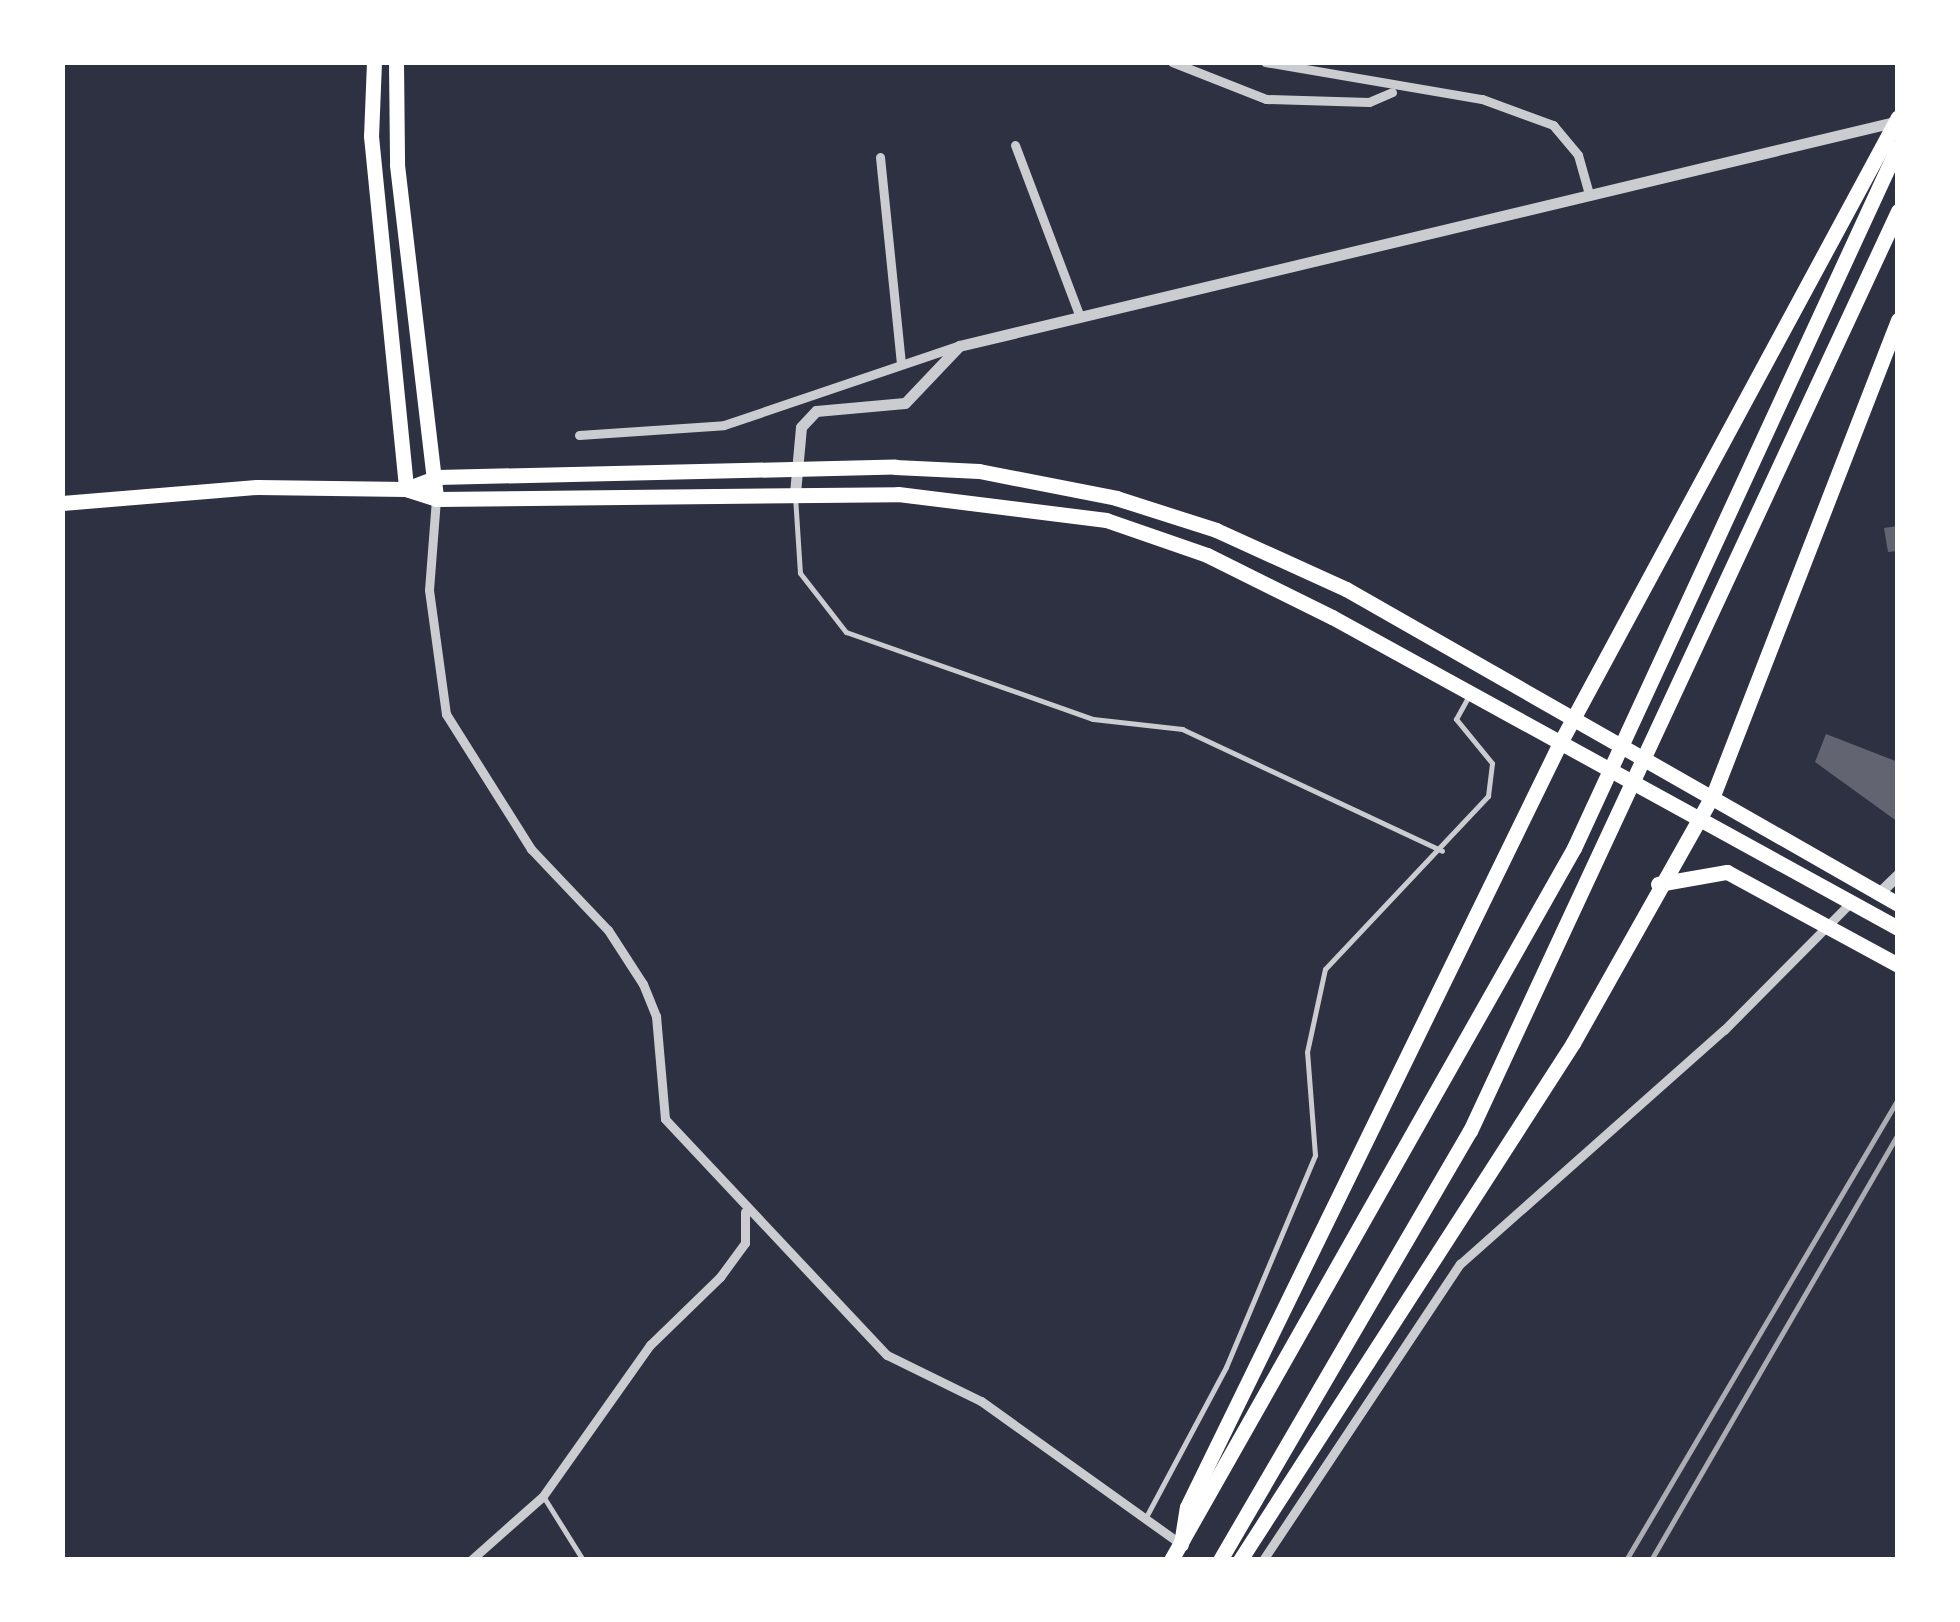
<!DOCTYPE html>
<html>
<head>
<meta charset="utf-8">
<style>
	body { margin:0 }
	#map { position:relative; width:1960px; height:1622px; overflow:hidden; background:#2d3142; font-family:Signika,sans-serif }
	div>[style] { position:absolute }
	.building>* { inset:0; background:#626471 }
	.service>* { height:5px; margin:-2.5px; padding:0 2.5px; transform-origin:2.5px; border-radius:2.5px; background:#caccd0 }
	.minor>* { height:9px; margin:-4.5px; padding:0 4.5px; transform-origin:4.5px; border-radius:4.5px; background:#caccd0 }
	.tertiary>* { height:11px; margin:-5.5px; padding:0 5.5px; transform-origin:5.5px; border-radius:5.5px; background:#caccd0 }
	.primary>* { height:15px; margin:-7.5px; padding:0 7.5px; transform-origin:7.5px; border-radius:7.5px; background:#fff }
	.trunk>* { height:15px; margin:-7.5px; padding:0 7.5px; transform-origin:7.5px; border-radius:7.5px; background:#fff }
	.rail>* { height:5px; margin:-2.5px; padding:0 2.5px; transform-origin:2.5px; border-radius:2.5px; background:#abadb3 }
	span { translate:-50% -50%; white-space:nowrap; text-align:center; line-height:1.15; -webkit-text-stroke:9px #fff; paint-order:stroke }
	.frame { position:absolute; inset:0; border:65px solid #fff; pointer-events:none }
</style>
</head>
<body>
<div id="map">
	<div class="building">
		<i style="clip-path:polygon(1898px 526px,1898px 551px,1888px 552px,1884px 528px)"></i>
		<i style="clip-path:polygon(1826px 734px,1898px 762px,1898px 822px,1815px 762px)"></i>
	</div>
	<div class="service">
		<i style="left:795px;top:496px;width:77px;rotate:86.3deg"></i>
		<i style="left:800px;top:573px;width:75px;rotate:52.1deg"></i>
		<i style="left:846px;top:632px;width:262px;rotate:19.4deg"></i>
		<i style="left:1093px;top:719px;width:90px;rotate:6.4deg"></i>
		<i style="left:1182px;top:729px;width:287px;rotate:25.1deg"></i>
		<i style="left:543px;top:1496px;width:75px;rotate:58deg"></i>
		<i style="left:1146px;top:1517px;width:170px;rotate:-61.9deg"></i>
		<i style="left:1226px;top:1367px;width:230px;rotate:-67.2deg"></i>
		<i style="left:1315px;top:1155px;width:103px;rotate:-94.4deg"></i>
		<i style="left:1307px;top:1052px;width:85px;rotate:-77.8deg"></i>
		<i style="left:1325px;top:969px;width:238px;rotate:-46.7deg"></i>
		<i style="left:1488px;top:796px;width:33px;rotate:-83deg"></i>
		<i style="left:1492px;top:763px;width:57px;rotate:-129.3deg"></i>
		<i style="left:1456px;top:719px;width:26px;rotate:-61deg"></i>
	</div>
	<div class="minor">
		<i style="left:1172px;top:62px;width:101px;rotate:21.5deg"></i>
		<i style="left:1266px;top:99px;width:103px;rotate:1.7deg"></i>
		<i style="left:1369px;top:102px;width:25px;rotate:-23deg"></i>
		<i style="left:1265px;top:62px;width:220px;rotate:9.7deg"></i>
		<i style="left:1482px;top:99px;width:76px;rotate:20.1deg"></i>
		<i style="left:1553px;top:125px;width:39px;rotate:50deg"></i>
		<i style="left:1578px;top:155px;width:41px;rotate:74.2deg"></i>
		<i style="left:1015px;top:145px;width:184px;rotate:69.3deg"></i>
		<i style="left:880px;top:157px;width:207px;rotate:84.2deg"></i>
		<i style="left:579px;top:435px;width:145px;rotate:-3.9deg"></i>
		<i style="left:724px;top:425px;width:247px;rotate:-18.7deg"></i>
		<i style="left:436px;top:499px;width:91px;rotate:94.4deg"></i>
		<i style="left:429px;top:590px;width:125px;rotate:82.2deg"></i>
		<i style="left:446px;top:714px;width:160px;rotate:57.8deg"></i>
		<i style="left:531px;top:849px;width:112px;rotate:46.5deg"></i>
		<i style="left:608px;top:930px;width:64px;rotate:57.1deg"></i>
		<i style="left:643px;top:984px;width:35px;rotate:68deg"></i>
		<i style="left:656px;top:1016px;width:103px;rotate:85deg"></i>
		<i style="left:665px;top:1119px;width:324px;rotate:46.8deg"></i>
		<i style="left:887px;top:1355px;width:105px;rotate:26.1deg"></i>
		<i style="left:981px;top:1401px;width:246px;rotate:35.6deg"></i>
		<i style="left:471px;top:1560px;width:96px;rotate:-41.6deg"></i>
		<i style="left:543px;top:1496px;width:185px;rotate:-54.7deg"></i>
		<i style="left:650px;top:1345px;width:98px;rotate:-44.2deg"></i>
		<i style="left:720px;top:1277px;width:42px;rotate:-53.7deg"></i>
		<i style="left:745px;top:1243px;width:31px;rotate:-90deg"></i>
		<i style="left:1263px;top:1560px;width:356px;rotate:-56.4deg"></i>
		<i style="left:1460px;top:1264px;width:353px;rotate:-41.6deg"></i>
		<i style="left:1724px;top:1030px;width:182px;rotate:-45.2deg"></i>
	</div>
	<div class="tertiary">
		<i style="left:795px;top:493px;width:66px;rotate:-84.8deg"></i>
		<i style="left:801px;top:427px;width:22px;rotate:-47deg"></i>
		<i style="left:816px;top:411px;width:89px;rotate:-5.1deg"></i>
		<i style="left:905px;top:403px;width:79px;rotate:-46.5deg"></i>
		<i style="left:959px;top:346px;width:966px;rotate:-13.47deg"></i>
		<i style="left:1878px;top:894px;width:28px;rotate:-44deg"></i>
	</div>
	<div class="primary">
		<i style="left:374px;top:62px;width:74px;rotate:92.3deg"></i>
		<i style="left:371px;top:136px;width:355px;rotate:84.3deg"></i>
		<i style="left:396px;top:62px;width:103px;rotate:89.4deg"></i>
		<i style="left:397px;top:165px;width:336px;rotate:83.3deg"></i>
	</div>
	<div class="trunk">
		<i style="left:406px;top:489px;width:33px;rotate:-21deg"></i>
		<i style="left:437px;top:477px;width:458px;rotate:-1.3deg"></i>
		<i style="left:895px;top:467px;width:84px;rotate:2.7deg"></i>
		<i style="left:979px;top:471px;width:140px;rotate:11.1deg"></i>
		<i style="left:1116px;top:498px;width:105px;rotate:17.7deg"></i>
		<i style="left:1216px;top:530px;width:143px;rotate:24.4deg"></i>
		<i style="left:1346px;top:589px;width:636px;rotate:29.71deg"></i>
		<i style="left:62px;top:503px;width:196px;rotate:-4.7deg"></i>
		<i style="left:257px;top:487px;width:149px;rotate:0.8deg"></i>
		<i style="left:406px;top:489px;width:32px;rotate:18deg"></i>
		<i style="left:436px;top:499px;width:462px;rotate:-0.6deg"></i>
		<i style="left:898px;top:494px;width:210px;rotate:7.1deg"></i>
		<i style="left:1106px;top:520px;width:107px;rotate:19.1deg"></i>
		<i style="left:1207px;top:555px;width:140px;rotate:26.4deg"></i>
		<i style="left:1332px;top:617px;width:646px;rotate:28.79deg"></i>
		<i style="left:1658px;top:884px;width:70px;rotate:-9.9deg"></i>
		<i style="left:1727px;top:872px;width:195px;rotate:28.5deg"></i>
		<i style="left:1181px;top:1544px;width:37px;rotate:-81deg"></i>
		<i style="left:1187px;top:1507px;width:850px;rotate:-63.98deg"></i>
		<i style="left:1560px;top:743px;width:711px;rotate:-61.63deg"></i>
		<i style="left:1171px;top:1560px;width:818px;rotate:-60.49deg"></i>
		<i style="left:1574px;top:848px;width:773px;rotate:-65.22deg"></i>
		<i style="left:1220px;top:1560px;width:497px;rotate:-59.8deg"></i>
		<i style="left:1470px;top:1131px;width:1015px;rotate:-65.05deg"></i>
		<i style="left:1240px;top:1560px;width:615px;rotate:-57.21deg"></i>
		<i style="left:1573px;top:1043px;width:287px;rotate:-60.6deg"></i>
		<i style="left:1714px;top:793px;width:508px;rotate:-68.74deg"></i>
	</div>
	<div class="rail">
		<i style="left:1626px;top:1560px;width:535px;rotate:-59.46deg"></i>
		<i style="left:1651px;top:1560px;width:492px;rotate:-59.9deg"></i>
	</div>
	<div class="frame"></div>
</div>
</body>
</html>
